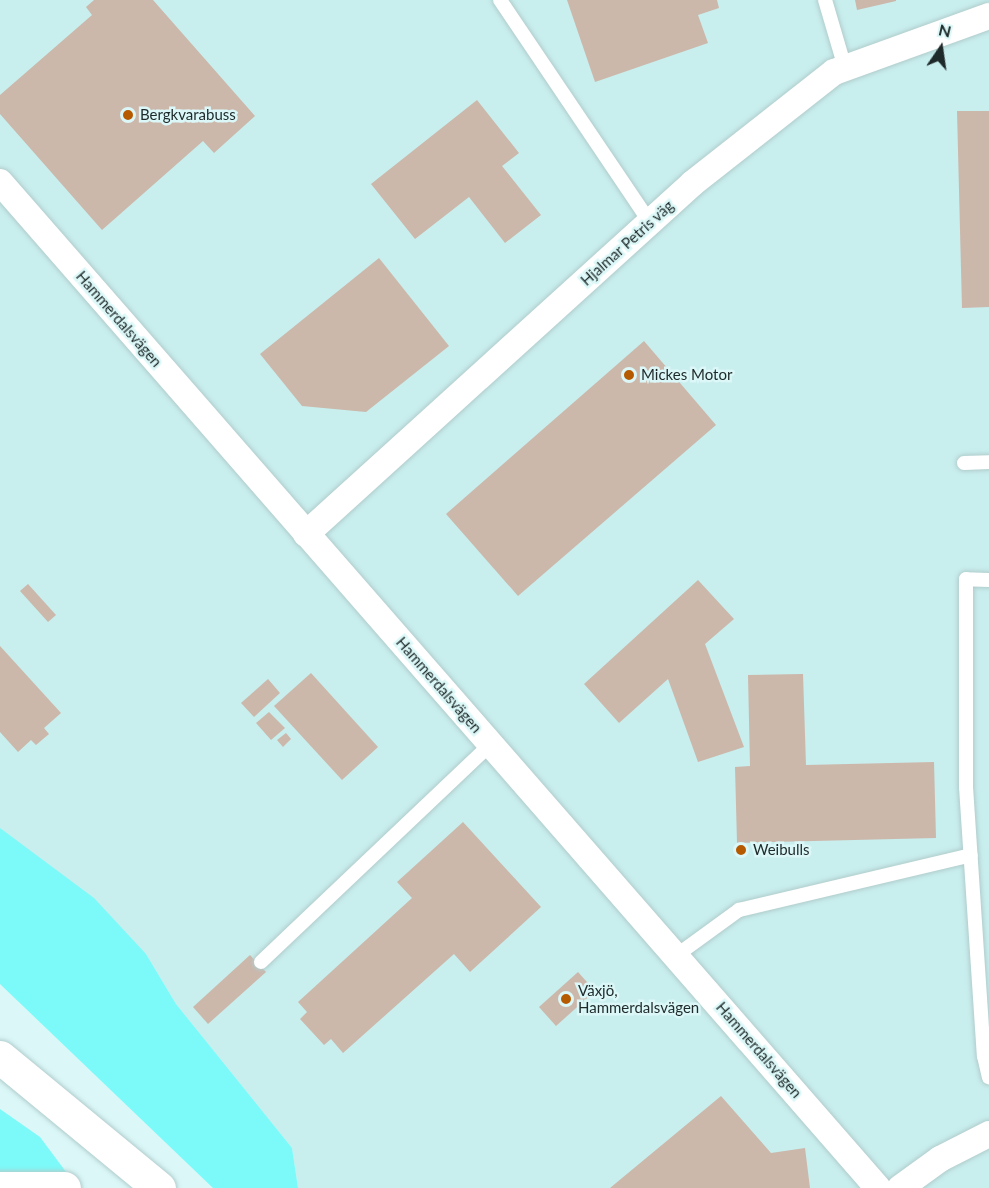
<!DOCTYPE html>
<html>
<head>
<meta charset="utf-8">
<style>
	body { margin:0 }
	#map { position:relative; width:989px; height:1188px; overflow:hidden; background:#dbf7f7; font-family:Lato,sans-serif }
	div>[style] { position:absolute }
	.built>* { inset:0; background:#c8eeed }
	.green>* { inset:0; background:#7cfaf9 }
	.building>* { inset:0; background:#ccb7ab }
	.roads { filter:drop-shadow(0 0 2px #b1cccc) drop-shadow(0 0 2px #b1cccc) }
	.lane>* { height:14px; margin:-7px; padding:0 7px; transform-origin:7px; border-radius:7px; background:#fff }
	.street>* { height:26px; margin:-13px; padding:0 13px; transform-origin:13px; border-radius:13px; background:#fff }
	.highway>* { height:33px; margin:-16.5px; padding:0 16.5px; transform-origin:16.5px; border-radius:16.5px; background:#fff }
	.dots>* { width:16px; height:16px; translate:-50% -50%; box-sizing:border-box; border:3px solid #dbf7f7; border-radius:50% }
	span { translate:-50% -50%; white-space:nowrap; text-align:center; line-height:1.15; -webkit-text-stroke:5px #dbf7f7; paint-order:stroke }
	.poi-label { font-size:15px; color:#1e2929 }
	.left { translate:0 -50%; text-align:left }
	.street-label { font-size:15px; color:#1e2929 }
	.north { position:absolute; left:911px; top:18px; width:60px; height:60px; -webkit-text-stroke:4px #dbf7f7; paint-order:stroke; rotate:13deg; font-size:16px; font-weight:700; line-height:24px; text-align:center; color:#1e2929 }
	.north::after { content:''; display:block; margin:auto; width:21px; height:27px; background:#1e2929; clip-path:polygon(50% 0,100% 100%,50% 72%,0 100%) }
</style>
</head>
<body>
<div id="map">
	<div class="built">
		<i style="clip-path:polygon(0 0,989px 0,989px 1188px,298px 1188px,292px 1148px,176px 1004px,146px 954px,0 828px)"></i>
	</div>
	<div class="green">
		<i style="clip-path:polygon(0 828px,94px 898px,146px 954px,176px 1004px,292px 1148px,298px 1188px,213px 1188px,0 984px)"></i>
		<i style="clip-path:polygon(0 1109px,40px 1137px,78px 1188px,0 1188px)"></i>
	</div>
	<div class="building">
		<i style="clip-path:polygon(94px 0,153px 0,255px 116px,214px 153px,203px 141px,102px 230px,0 114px,0 95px,92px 15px,86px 7px)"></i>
		<i style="clip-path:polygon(567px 0,717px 0,719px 8px,698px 15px,708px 43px,595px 82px)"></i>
		<i style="clip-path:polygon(855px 0,896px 0,896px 1px,857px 10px)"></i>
		<i style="clip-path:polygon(477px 100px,519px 153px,502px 166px,541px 215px,505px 243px,469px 197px,415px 239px,371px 184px)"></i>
		<i style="clip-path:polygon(957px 111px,989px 111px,989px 307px,962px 308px)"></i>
		<i style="clip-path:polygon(379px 258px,449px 346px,366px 412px,302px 406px,260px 354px)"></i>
		<i style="clip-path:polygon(644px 341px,716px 425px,518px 596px,446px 514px)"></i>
		<i style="clip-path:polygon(698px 580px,734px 619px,705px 644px,744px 747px,698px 762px,668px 679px,619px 723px,584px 684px)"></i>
		<i style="clip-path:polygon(28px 584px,56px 615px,48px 622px,20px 591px)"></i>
		<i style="clip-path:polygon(0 646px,61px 713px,44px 728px,49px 734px,36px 745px,31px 740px,18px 752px,0 732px)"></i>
		<i style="clip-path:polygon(311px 673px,378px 747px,342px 780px,274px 706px)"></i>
		<i style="clip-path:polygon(803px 674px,806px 765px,934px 762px,936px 838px,737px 843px,735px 767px,750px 766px,748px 675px)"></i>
		<i style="clip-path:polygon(268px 679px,280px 693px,254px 717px,241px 703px)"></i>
		<i style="clip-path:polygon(269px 712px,285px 728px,271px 740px,256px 723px)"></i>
		<i style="clip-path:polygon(286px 733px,291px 739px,283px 747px,277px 740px)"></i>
		<i style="clip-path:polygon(463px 822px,541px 907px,470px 972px,454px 954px,343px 1053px,331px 1039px,324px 1045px,300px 1019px,307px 1012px,298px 1002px,412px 898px,397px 882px)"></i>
		<i style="clip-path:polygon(250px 955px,266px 972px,208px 1024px,193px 1007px)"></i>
		<i style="clip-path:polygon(578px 972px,595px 991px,556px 1026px,539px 1007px)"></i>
		<i style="clip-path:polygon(721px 1096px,771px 1153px,805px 1148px,810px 1188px,610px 1188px)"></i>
	</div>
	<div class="roads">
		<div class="lane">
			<i style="left:500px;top:0;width:268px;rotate:56deg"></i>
			<i style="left:825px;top:0;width:71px;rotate:73.6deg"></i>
			<i style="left:964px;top:463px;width:25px;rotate:-2deg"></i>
			<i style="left:989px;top:580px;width:23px;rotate:-178deg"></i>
			<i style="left:966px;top:579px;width:208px;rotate:90deg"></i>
			<i style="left:966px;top:787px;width:270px;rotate:86.2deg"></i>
			<i style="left:984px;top:1056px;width:22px;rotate:77deg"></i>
			<i style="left:677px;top:955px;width:77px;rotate:-36deg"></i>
			<i style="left:739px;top:910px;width:238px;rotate:-13.3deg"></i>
			<i style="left:261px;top:962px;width:317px;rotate:-43.5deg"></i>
		</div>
		<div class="street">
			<i style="left:0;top:182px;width:1335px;rotate:48.89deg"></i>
			<i style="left:306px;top:534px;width:522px;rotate:-42.21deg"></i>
			<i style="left:693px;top:183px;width:179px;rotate:-38.2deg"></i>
			<i style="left:834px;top:72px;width:165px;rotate:-19.9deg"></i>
			<i style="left:900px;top:1188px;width:49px;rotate:-35.9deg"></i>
			<i style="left:940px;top:1159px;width:55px;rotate:-27deg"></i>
		</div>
		<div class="highway">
			<i style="left:0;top:1057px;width:206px;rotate:39.5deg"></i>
			<i style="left:0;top:1188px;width:64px"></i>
		</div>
	</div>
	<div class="dots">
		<i style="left:128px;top:115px;background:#b65a00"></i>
		<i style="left:629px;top:375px;background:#b65a00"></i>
		<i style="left:741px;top:850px;background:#b65a00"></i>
		<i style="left:566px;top:999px;background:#b65a00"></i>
	</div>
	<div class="poi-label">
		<span class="left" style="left:140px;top:115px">Bergkvarabuss</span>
		<span class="left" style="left:641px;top:375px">Mickes Motor</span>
		<span class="left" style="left:753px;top:850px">Weibulls</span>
		<span class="left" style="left:578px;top:999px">Växjö,<br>Hammerdalsvägen</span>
	</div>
	<div class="street-label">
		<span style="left:627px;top:243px;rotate:-42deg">Hjalmar Petris väg</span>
		<span style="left:119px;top:319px;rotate:49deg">Hammerdalsvägen</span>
		<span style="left:439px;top:685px;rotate:49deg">Hammerdalsvägen</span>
		<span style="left:759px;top:1050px;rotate:49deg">Hammerdalsvägen</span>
	</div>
	<div class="north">N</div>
</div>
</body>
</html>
